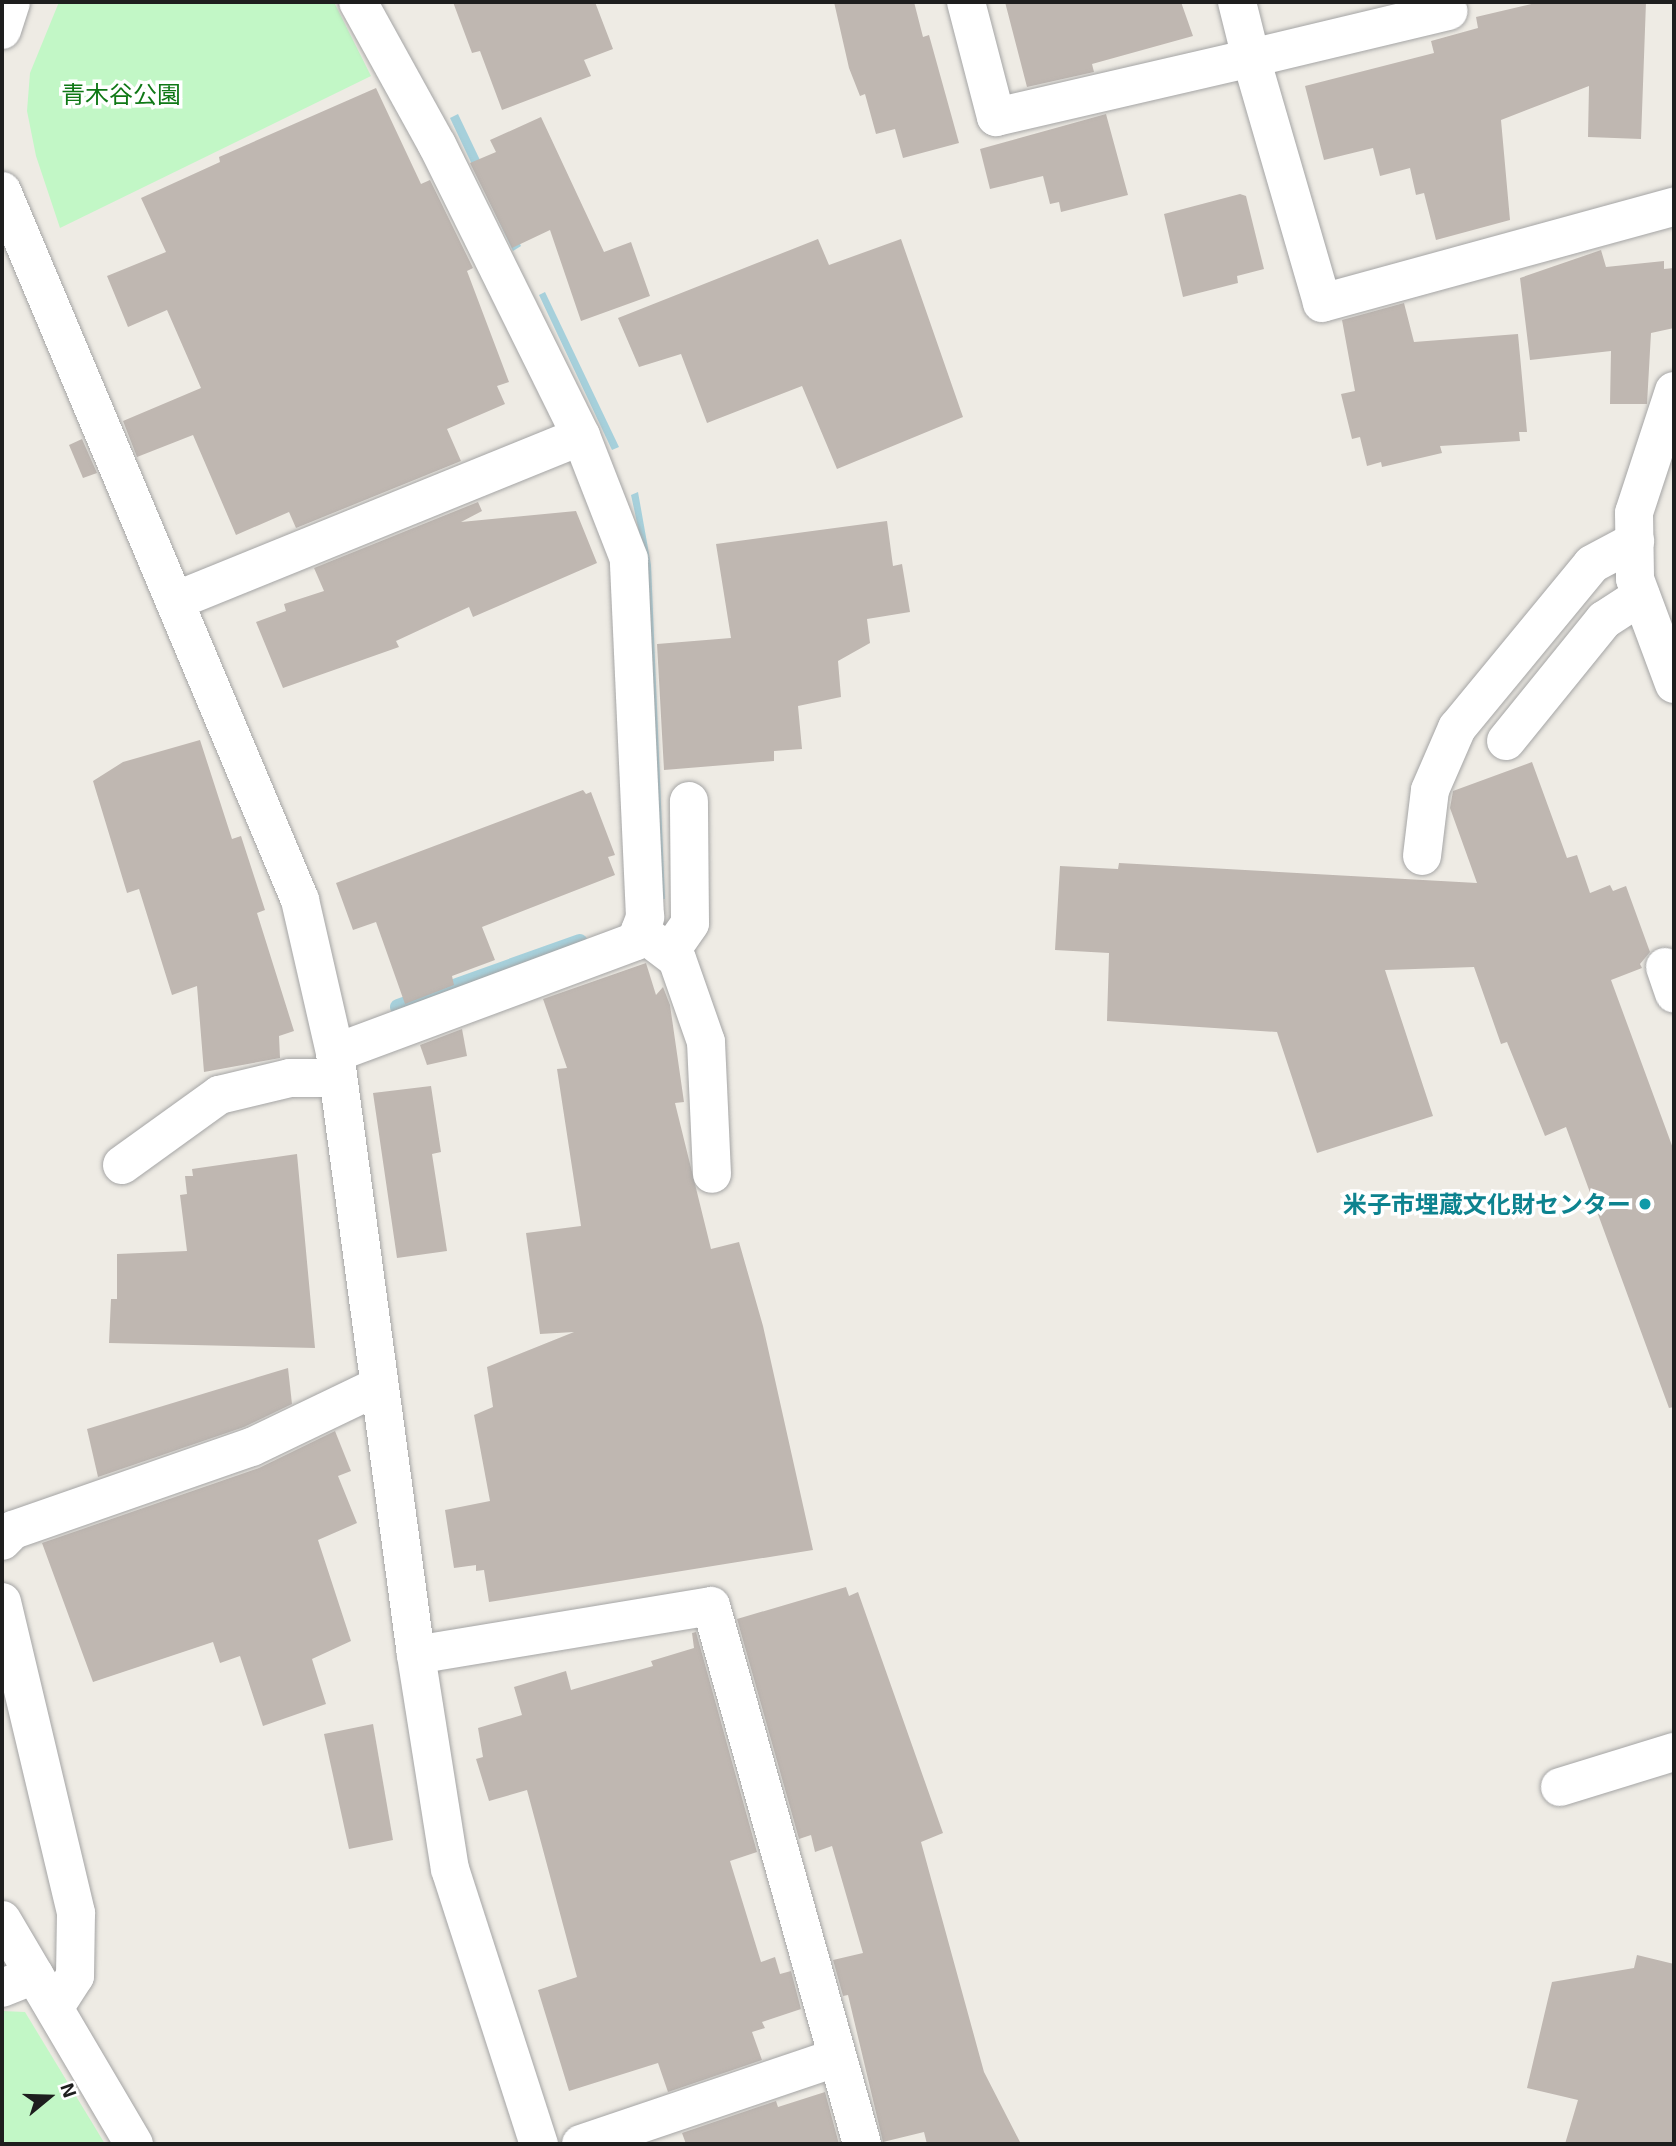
<!DOCTYPE html>
<html>
<head>
<meta charset="utf-8">
<style>
	body { margin:0 }
	#map { position:relative; width:1676px; height:2146px; overflow:hidden; background:#eeebe4; font-family:"Exo 2","Noto Sans JP",sans-serif }
	div>[style] { position:absolute }
	.park>* { inset:0; background:#c2f7c6 }
	.water>* { inset:0; background:#a6d0db }
	.stream>* { height:16px; margin:-8px; padding:0 8px; transform-origin:8px; border-radius:8px; background:#a6d0db }
	.building>* { inset:0; background:#bfb7b1 }
	.roads { filter:drop-shadow(0 0 2px #a5a5a5) drop-shadow(0 0 2px #a5a5a5) }
	.minor>* { height:38px; margin:-19px; padding:0 19px; transform-origin:19px; border-radius:19px; background:#fff }
	.dots>* { width:19px; height:19px; translate:-50% -50%; box-sizing:border-box; border:4px solid #fff; border-radius:50% }
	span { translate:-50% -50%; white-space:nowrap; text-align:center; line-height:1.15; -webkit-text-stroke:7px #fff; paint-order:stroke }
	.park-label { font-size:24px; color:#0f7816 }
	.culture-label { font-size:24px; color:#0d838f; font-weight:700 }
	.right { translate:-100% -50%; text-align:right }
	.frame { position:absolute; inset:0; border:4px solid #1e1e1e; pointer-events:none }
	.north { position:absolute; left:14px; top:2062px; width:70px; height:70px; -webkit-text-stroke:5px #fff; paint-order:stroke; rotate:71deg; font-size:19px; font-weight:700; line-height:28px; text-align:center; color:#1e1e1e }
	.north::after { content:''; display:block; margin:auto; width:24px; height:32px; background:#1e1e1e; clip-path:polygon(50% 0,100% 100%,50% 72%,0 100%) }
</style>
</head>
<body>
<div id="map">
	<div class="park">
		<i style="clip-path:polygon(59px 2px,334px 2px,371px 76px,60px 228px,36px 156px,27px 111px,30px 73px)"></i>
		<i style="clip-path:polygon(2px 2011px,25px 2012px,105px 2144px,2px 2144px)"></i>
	</div>
	<div class="water">
		<i style="clip-path:polygon(458px 114px,521px 246px,513px 251px,450px 118px)"></i>
		<i style="clip-path:polygon(545px 292px,619px 447px,612px 450px,539px 295px)"></i>
		<i style="clip-path:polygon(638px 492px,651px 565px,665px 899px,658px 899px,639px 532px,631px 495px)"></i>
	</div>
	<div class="stream">
		<i style="left:398px;top:1007px;width:193px;rotate:-19.7deg"></i>
	</div>
	<div class="building">
		<i style="clip-path:polygon(453px 2px,595px 2px,613px 49px,584px 60px,591px 76px,502px 110px,480px 51px,472px 53px)"></i>
		<i style="clip-path:polygon(834px 2px,914px 2px,923px 37px,929px 35px,959px 143px,903px 158px,895px 129px,876px 134px,865px 94px,860px 96px,849px 68px)"></i>
		<i style="clip-path:polygon(1005px 2px,1181px 2px,1193px 36px,1092px 64px,1094px 72px,1027px 87px)"></i>
		<i style="clip-path:polygon(1540px 2px,1646px 2px,1641px 139px,1588px 137px,1589px 86px,1501px 120px,1510px 220px,1436px 240px,1424px 193px,1416px 195px,1410px 168px,1380px 176px,1373px 148px,1324px 160px,1305px 86px,1434px 53px,1431px 41px,1478px 28px,1476px 17px)"></i>
		<i style="clip-path:polygon(376px 88px,421px 184px,430px 180px,473px 268px,467px 271px,509px 382px,497px 386px,505px 404px,447px 429px,461px 461px,296px 528px,289px 512px,236px 535px,193px 435px,137px 457px,123px 421px,201px 388px,167px 310px,128px 327px,107px 276px,166px 252px,141px 198px,220px 162px,219px 157px)"></i>
		<i style="clip-path:polygon(1106px 114px,1128px 195px,1061px 212px,1059px 202px,1050px 204px,1043px 176px,990px 189px,980px 149px)"></i>
		<i style="clip-path:polygon(541px 117px,604px 252px,631px 242px,650px 296px,581px 321px,550px 230px,512px 248px,470px 163px,496px 152px,490px 140px)"></i>
		<i style="clip-path:polygon(1240px 194px,1246px 196px,1264px 269px,1237px 276px,1238px 283px,1183px 297px,1164px 214px)"></i>
		<i style="clip-path:polygon(818px 239px,829px 265px,901px 239px,963px 417px,837px 469px,802px 386px,707px 423px,681px 354px,639px 367px,618px 318px)"></i>
		<i style="clip-path:polygon(1601px 250px,1606px 267px,1664px 261px,1664px 269px,1674px 268px,1674px 328px,1651px 333px,1647px 404px,1610px 404px,1611px 351px,1530px 360px,1520px 278px)"></i>
		<i style="clip-path:polygon(1404px 303px,1414px 342px,1518px 334px,1527px 432px,1519px 432px,1520px 441px,1440px 446px,1442px 453px,1382px 467px,1381px 462px,1367px 466px,1360px 437px,1352px 439px,1341px 394px,1355px 391px,1342px 320px)"></i>
		<i style="clip-path:polygon(82px 439px,97px 473px,83px 478px,69px 445px)"></i>
		<i style="clip-path:polygon(478px 502px,482px 511px,461px 522px,576px 511px,597px 563px,473px 617px,469px 607px,396px 641px,399px 647px,283px 688px,256px 622px,286px 611px,284px 604px,324px 591px,314px 568px)"></i>
		<i style="clip-path:polygon(887px 521px,893px 566px,902px 564px,910px 612px,867px 619px,870px 643px,838px 661px,841px 697px,798px 706px,802px 749px,774px 751px,774px 761px,664px 770px,657px 644px,731px 638px,716px 544px)"></i>
		<i style="clip-path:polygon(200px 740px,232px 839px,241px 836px,265px 910px,257px 913px,294px 1031px,279px 1036px,280px 1058px,204px 1072px,197px 986px,172px 995px,139px 889px,127px 893px,93px 781px,123px 762px)"></i>
		<i style="clip-path:polygon(1532px 762px,1567px 858px,1577px 855px,1590px 893px,1610px 885px,1613px 891px,1626px 886px,1650px 952px,1640px 964px,1642px 968px,1611px 980px,1674px 1151px,1674px 1407px,1669px 1408px,1566px 1127px,1545px 1136px,1507px 1042px,1501px 1044px,1474px 967px,1385px 970px,1433px 1116px,1317px 1153px,1277px 1032px,1107px 1021px,1109px 953px,1055px 950px,1060px 866px,1118px 869px,1119px 863px,1477px 883px,1450px 808px,1453px 791px)"></i>
		<i style="clip-path:polygon(583px 790px,586px 794px,591px 792px,615px 855px,608px 857px,615px 875px,482px 927px,495px 960px,452px 976px,454px 985px,405px 1004px,376px 922px,353px 930px,336px 883px)"></i>
		<i style="clip-path:polygon(646px 963px,656px 995px,663px 987px,670px 1005px,684px 1102px,675px 1103px,711px 1249px,739px 1242px,763px 1326px,813px 1550px,489px 1602px,484px 1570px,476px 1571px,476px 1565px,454px 1568px,445px 1510px,490px 1501px,474px 1415px,493px 1407px,487px 1367px,574px 1332px,540px 1334px,526px 1233px,581px 1226px,557px 1069px,567px 1068px,543px 999px)"></i>
		<i style="clip-path:polygon(462px 1029px,467px 1056px,427px 1065px,420px 1045px)"></i>
		<i style="clip-path:polygon(431px 1086px,441px 1152px,432px 1154px,447px 1251px,397px 1258px,373px 1093px)"></i>
		<i style="clip-path:polygon(297px 1154px,315px 1348px,109px 1343px,111px 1299px,117px 1299px,117px 1254px,187px 1251px,180px 1195px,187px 1194px,185px 1176px,193px 1176px,192px 1169px)"></i>
		<i style="clip-path:polygon(288px 1368px,292px 1404px,244px 1427px,98px 1477px,87px 1429px)"></i>
		<i style="clip-path:polygon(335px 1431px,351px 1471px,338px 1476px,357px 1523px,318px 1540px,351px 1641px,312px 1659px,326px 1704px,263px 1726px,240px 1656px,220px 1663px,213px 1642px,93px 1682px,42px 1543px,259px 1468px)"></i>
		<i style="clip-path:polygon(846px 1587px,849px 1596px,858px 1592px,943px 1833px,921px 1842px,984px 2072px,1021px 2144px,927px 2144px,924px 2132px,883px 2142px,848px 1995px,843px 1996px,833px 1960px,863px 1953px,832px 1846px,815px 1852px,811px 1835px,799px 1839px,737px 1619px)"></i>
		<i style="clip-path:polygon(696px 1632px,757px 1852px,730px 1861px,761px 1962px,775px 1957px,780px 1974px,791px 1971px,801px 2009px,762px 2022px,765px 2028px,752px 2032px,762px 2060px,668px 2092px,658px 2063px,569px 2091px,538px 1990px,577px 1977px,527px 1790px,489px 1801px,476px 1759px,483px 1757px,478px 1728px,522px 1715px,514px 1687px,566px 1671px,571px 1690px,653px 1666px,651px 1661px,694px 1648px,692px 1633px)"></i>
		<i style="clip-path:polygon(373px 1724px,393px 1840px,349px 1849px,324px 1734px)"></i>
		<i style="clip-path:polygon(1637px 1955px,1674px 1964px,1674px 2144px,1565px 2144px,1578px 2100px,1527px 2088px,1552px 1982px,1634px 1968px)"></i>
		<i style="clip-path:polygon(825px 2092px,839px 2144px,686px 2144px,682px 2133px,776px 2101px,778px 2107px)"></i>
	</div>
	<div class="roads">
		<div class="minor">
			<i style="left:966px;top:2px;width:119px;rotate:75.4deg"></i>
			<i style="left:996px;top:117px;width:262px;rotate:-13deg"></i>
			<i style="left:1251px;top:58px;width:255px;rotate:73.8deg"></i>
			<i style="left:1322px;top:303px;width:365px;rotate:-15.3deg"></i>
			<i style="left:1237px;top:2px;width:58px;rotate:76deg"></i>
			<i style="left:1251px;top:58px;width:203px;rotate:-13.4deg"></i>
			<i style="left:2px;top:30px;width:29px;rotate:-72deg"></i>
			<i style="left:2px;top:191px;width:769px;rotate:67.2deg"></i>
			<i style="left:300px;top:900px;width:157px;rotate:77.1deg"></i>
			<i style="left:335px;top:1053px;width:607px;rotate:82.34deg"></i>
			<i style="left:416px;top:1655px;width:217px;rotate:81deg"></i>
			<i style="left:450px;top:1869px;width:289px;rotate:72.1deg"></i>
			<i style="left:1674px;top:391px;width:128px;rotate:108.2deg"></i>
			<i style="left:1634px;top:513px;width:66px;rotate:89.1deg"></i>
			<i style="left:1635px;top:579px;width:112px;rotate:69.6deg"></i>
			<i style="left:175px;top:601px;width:438px;rotate:-22.1deg"></i>
			<i style="left:1506px;top:741px;width:156px;rotate:-51deg"></i>
			<i style="left:1604px;top:620px;width:44px;rotate:-33deg"></i>
			<i style="left:1422px;top:856px;width:66px;rotate:-83.1deg"></i>
			<i style="left:1430px;top:790px;width:68px;rotate:-66.5deg"></i>
			<i style="left:1457px;top:728px;width:212px;rotate:-50.5deg"></i>
			<i style="left:1592px;top:564px;width:49px;rotate:-28.1deg"></i>
			<i style="left:640px;top:931px;width:46px;rotate:37.1deg"></i>
			<i style="left:677px;top:959px;width:88px;rotate:70.7deg"></i>
			<i style="left:706px;top:1042px;width:132px;rotate:87.4deg"></i>
			<i style="left:670px;top:952px;width:35px;rotate:-55deg"></i>
			<i style="left:690px;top:923px;width:122px;rotate:-90.5deg"></i>
			<i style="left:1665px;top:967px;width:28px;rotate:71deg"></i>
			<i style="left:335px;top:1053px;width:321px;rotate:-20.4deg"></i>
			<i style="left:636px;top:941px;width:26px;rotate:-69deg"></i>
			<i style="left:645px;top:917px;width:358px;rotate:-92.6deg"></i>
			<i style="left:629px;top:559px;width:132px;rotate:-111.3deg"></i>
			<i style="left:581px;top:436px;width:325px;rotate:-116.3deg"></i>
			<i style="left:437px;top:145px;width:163px;rotate:-118.9deg"></i>
			<i style="left:122px;top:1165px;width:120px;rotate:-35.8deg"></i>
			<i style="left:219px;top:1095px;width:73px;rotate:-13.5deg"></i>
			<i style="left:290px;top:1078px;width:48px"></i>
			<i style="left:2px;top:1541px;width:16px;rotate:-45deg"></i>
			<i style="left:13px;top:1530px;width:253px;rotate:-19.2deg"></i>
			<i style="left:252px;top:1447px;width:141px;rotate:-25.7deg"></i>
			<i style="left:2px;top:1602px;width:320px;rotate:76.6deg"></i>
			<i style="left:76px;top:1913px;width:63px;rotate:90.9deg"></i>
			<i style="left:75px;top:1976px;width:38px;rotate:123deg"></i>
			<i style="left:416px;top:1655px;width:299px;rotate:-9.4deg"></i>
			<i style="left:711px;top:1606px;width:559px;rotate:74.32deg"></i>
			<i style="left:1560px;top:1787px;width:119px;rotate:-17.1deg"></i>
			<i style="left:2px;top:1920px;width:260px;rotate:59.5deg"></i>
			<i style="left:2px;top:1988px;width:35px;rotate:-22deg"></i>
			<i style="left:581px;top:2144px;width:268px;rotate:-18.7deg"></i>
		</div>
	</div>
	<div class="dots">
		<i style="left:1645px;top:1204px;background:#0f9aa8"></i>
	</div>
	<div class="park-label">
		<span style="left:121px;top:94px">青木谷公園</span>
	</div>
	<div class="culture-label">
		<span class="right" style="left:1631px;top:1204px">米子市埋蔵文化財センター</span>
	</div>
	<div class="frame"></div>
	<div class="north">N</div>
</div>
</body>
</html>
